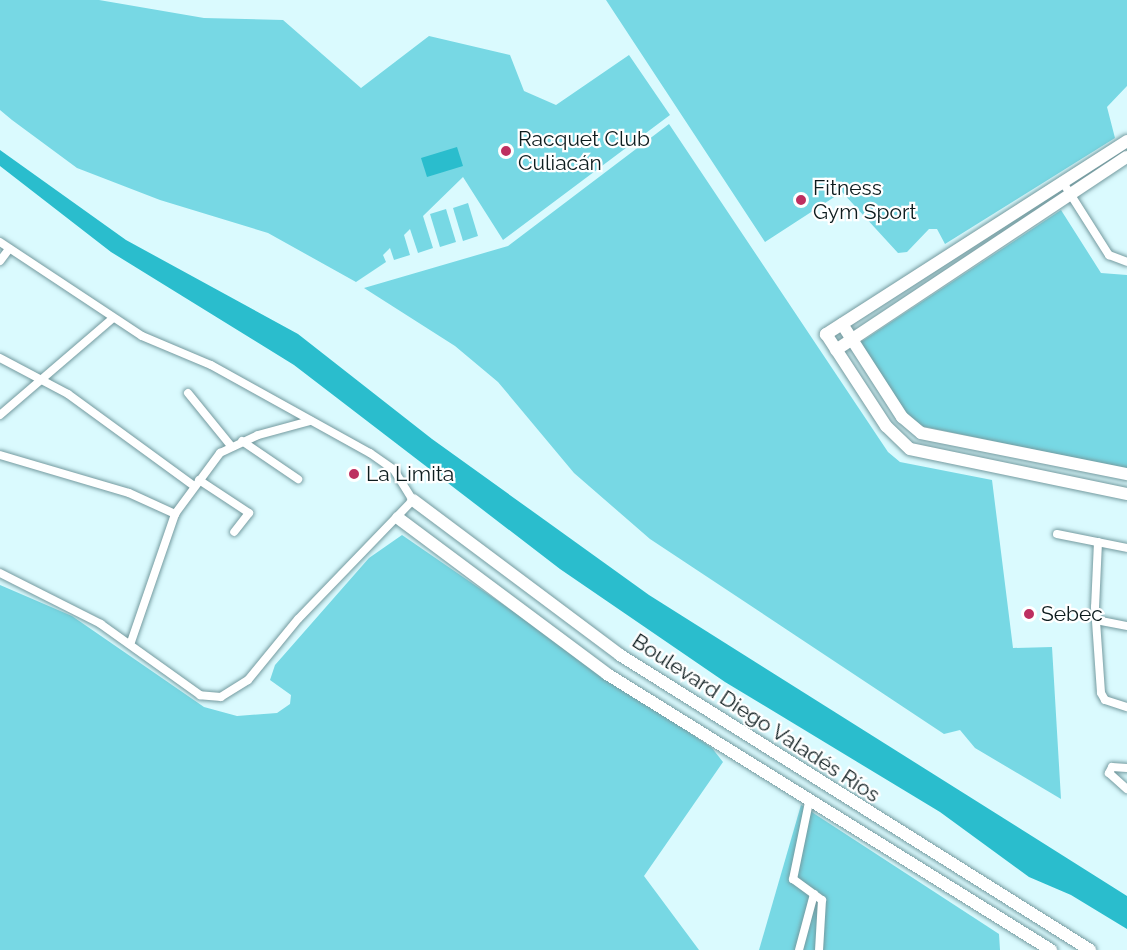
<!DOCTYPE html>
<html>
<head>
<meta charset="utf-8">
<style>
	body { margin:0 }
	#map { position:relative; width:1127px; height:950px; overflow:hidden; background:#dafafe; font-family:Raleway,sans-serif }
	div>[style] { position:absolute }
	.green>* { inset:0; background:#77d8e4 }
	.water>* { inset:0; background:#2abdcd }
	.roads { filter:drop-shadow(0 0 2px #749a9f) drop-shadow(0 0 2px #749a9f) }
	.street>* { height:8px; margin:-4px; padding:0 4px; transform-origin:4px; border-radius:4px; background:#fff }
	.secondary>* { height:12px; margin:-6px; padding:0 6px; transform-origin:6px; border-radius:6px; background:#fff }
	.dots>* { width:16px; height:16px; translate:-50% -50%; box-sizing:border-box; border:3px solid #fff; border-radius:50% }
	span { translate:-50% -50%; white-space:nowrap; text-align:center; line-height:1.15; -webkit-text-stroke:4.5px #fff; paint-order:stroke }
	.poi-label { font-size:21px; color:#0d1c1e }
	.left { translate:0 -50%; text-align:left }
	.street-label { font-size:21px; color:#0d1c1e }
</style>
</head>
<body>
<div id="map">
	<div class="green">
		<i style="clip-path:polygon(0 0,99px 0,204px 18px,283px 20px,361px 88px,429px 36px,510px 55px,524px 91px,556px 105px,629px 55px,670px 115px,503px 240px,463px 177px,423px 216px,433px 248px,418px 253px,410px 229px,404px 235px,410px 255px,394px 260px,390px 248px,383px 255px,386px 262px,356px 282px,268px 233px,160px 200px,77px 168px,12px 120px,0 110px)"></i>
		<i style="clip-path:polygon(606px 0,1127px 0,1127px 86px,1107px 107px,1115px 138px,945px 244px,937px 229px,929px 229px,907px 252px,898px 253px,842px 192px,765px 242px)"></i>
		<i style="clip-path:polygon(669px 124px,888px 452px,900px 462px,992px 480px,1013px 648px,1052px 647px,1061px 799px,975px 748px,960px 730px,944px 734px,650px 539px,574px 473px,498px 382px,455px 346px,364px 288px,508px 246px)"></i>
		<i style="clip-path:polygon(468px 203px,478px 236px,463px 241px,453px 208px)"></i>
		<i style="clip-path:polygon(446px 209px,456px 242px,440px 247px,430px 214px)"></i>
		<i style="clip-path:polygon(1061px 210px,1101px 273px,1127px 275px,1127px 469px,921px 426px,907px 418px,858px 344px)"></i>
		<i style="clip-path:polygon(402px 535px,712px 748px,723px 762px,644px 876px,699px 950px,0 950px,0 585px,72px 616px,204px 707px,237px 716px,277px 713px,290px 704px,291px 695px,270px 680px,275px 665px,369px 558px)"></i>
		<i style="clip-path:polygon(801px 805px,999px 934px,1000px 950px,759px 950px)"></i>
	</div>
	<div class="water">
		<i style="clip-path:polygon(457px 147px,463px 166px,427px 177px,421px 158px)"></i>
		<i style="clip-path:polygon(0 150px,126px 240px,298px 334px,432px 439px,649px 595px,1127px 896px,1127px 929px,1071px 895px,1029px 877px,940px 812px,725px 682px,560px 569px,294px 365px,111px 252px,0 166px)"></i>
	</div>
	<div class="roads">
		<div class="street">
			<i style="left:1062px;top:181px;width:88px;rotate:57.6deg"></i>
			<i style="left:1109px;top:255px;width:19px;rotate:21deg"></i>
			<i style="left:0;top:242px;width:170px;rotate:33.5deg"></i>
			<i style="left:142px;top:336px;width:75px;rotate:22.8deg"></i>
			<i style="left:211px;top:365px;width:182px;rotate:29deg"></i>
			<i style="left:370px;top:453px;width:29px;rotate:35deg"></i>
			<i style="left:394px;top:470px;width:36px;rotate:58deg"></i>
			<i style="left:413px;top:500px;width:165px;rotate:134deg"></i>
			<i style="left:298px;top:619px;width:79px;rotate:129.3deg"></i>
			<i style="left:248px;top:680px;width:32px;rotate:148deg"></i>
			<i style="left:221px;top:697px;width:21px;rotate:-175deg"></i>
			<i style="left:200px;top:695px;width:122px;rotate:-144.4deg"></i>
			<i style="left:101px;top:624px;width:113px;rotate:-153.2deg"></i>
			<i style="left:0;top:261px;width:15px;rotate:-53deg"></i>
			<i style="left:0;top:358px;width:77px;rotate:27.9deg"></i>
			<i style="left:68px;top:394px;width:156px;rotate:36.1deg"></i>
			<i style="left:188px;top:393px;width:68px;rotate:50.9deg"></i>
			<i style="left:0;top:415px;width:149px;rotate:-40.6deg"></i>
			<i style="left:242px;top:441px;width:68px;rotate:34.2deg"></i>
			<i style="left:0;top:455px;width:134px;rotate:16.4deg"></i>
			<i style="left:129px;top:493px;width:51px;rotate:24.5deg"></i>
			<i style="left:199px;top:480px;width:60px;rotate:33.4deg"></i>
			<i style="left:249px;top:513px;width:24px;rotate:128deg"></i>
			<i style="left:1057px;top:534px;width:71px;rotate:11.3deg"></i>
			<i style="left:1098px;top:542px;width:65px;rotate:92.6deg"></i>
			<i style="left:1095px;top:607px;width:86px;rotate:86deg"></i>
			<i style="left:1101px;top:693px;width:8px;rotate:60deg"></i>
			<i style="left:1105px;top:700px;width:23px;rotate:18deg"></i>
			<i style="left:1096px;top:620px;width:32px;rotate:11deg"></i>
			<i style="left:131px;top:642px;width:135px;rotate:-71deg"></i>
			<i style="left:175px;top:514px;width:76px;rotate:-53.6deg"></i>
			<i style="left:220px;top:453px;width:42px;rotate:-25.3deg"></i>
			<i style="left:258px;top:435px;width:54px;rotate:-15.1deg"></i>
			<i style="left:1127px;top:768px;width:15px;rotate:-176deg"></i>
			<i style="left:1112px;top:767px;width:7px;rotate:117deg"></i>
			<i style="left:1109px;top:773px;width:24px;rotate:42deg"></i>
			<i style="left:809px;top:802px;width:79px;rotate:101.7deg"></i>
			<i style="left:793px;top:879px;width:36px;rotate:36deg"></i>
			<i style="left:822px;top:900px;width:50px;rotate:93.4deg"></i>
			<i style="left:799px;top:950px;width:58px;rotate:-75deg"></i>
		</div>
		<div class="secondary">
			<i style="left:1127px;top:141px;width:358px;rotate:147.3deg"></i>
			<i style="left:826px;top:334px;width:110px;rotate:56.9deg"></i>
			<i style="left:886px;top:426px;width:33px;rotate:44deg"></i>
			<i style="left:910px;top:449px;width:222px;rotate:11.7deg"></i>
			<i style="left:842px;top:324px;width:111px;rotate:57.2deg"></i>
			<i style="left:902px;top:417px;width:25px;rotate:40deg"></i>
			<i style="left:921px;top:433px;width:210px;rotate:11.3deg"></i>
			<i style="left:836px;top:350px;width:349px;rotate:-33.6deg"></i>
			<i style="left:413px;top:500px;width:259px;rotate:36.8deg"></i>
			<i style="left:620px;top:655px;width:555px;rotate:32.11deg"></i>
			<i style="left:398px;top:518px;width:261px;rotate:36.7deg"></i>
			<i style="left:607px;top:674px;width:523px;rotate:31.87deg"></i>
		</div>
	</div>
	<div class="dots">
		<i style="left:506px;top:151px;background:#bd2f60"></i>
		<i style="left:801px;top:200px;background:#bd2f60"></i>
		<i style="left:354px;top:474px;background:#bd2f60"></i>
		<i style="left:1029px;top:614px;background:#bd2f60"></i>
	</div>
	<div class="poi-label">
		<span class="left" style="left:518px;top:151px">Racquet Club<br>Culiacán</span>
		<span class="left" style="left:813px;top:200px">Fitness<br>Gym Sport</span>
		<span class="left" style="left:366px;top:474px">La Limita</span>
		<span class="left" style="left:1041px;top:614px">Sebec</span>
	</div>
	<div class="street-label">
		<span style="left:756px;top:718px;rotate:33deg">Boulevard Diego Valadés Ríos</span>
	</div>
</div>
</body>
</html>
